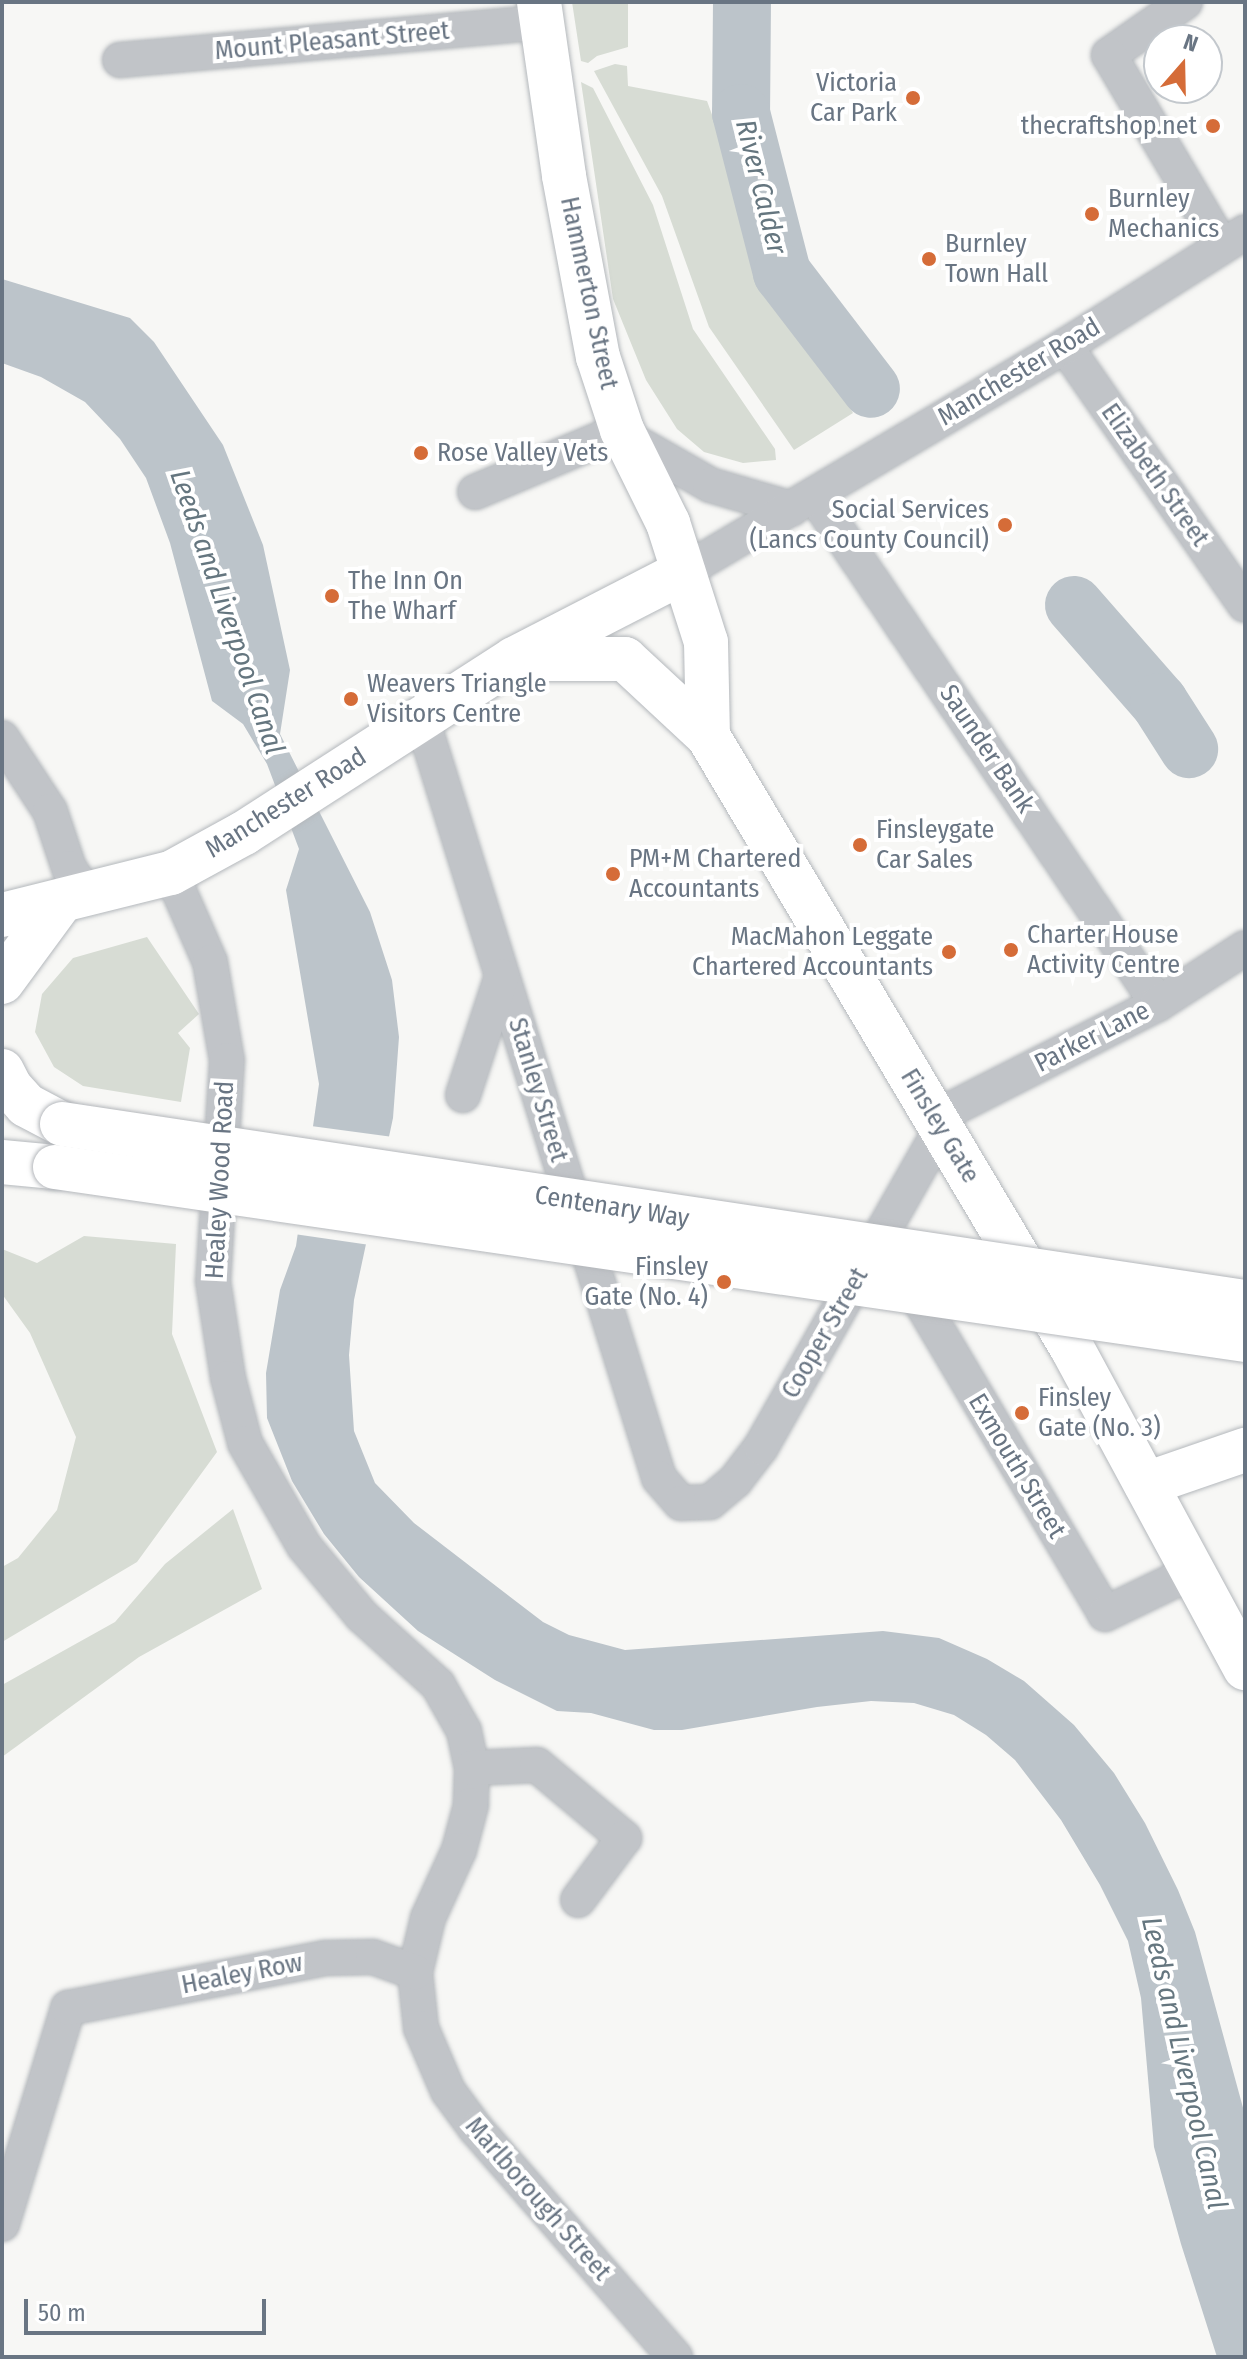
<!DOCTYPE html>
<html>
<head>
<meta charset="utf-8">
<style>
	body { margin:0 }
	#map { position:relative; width:1247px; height:2359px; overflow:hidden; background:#f7f7f5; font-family:"Fira Sans Condensed",sans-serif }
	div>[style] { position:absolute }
	.green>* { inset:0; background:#d7dcd4 }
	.water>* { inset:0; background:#bcc4ca }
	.pier>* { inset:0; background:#f7f7f5 }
	.river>* { height:58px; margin:-29px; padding:0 29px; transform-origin:29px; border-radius:29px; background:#bcc4ca }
	.roads { filter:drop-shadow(0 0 2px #b4b8bc) drop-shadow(0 0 2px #b4b8bc) }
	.street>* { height:34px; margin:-17px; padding:0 17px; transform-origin:17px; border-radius:17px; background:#c1c4c8 }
	.secondary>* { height:44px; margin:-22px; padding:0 22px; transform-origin:22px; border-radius:22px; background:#fff }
	.primary>* { height:44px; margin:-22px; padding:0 22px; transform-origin:22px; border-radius:22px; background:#fff }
	.bridges { filter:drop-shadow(0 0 2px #b5b8bc) drop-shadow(0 0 2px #b5b8bc) }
	.primary-bridge>* { height:44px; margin:-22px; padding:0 22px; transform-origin:22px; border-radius:22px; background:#fff }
	.dots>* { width:22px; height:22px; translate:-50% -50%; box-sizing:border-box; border:4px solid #fff; border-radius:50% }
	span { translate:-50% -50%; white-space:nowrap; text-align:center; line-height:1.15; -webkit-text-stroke:8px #fff; paint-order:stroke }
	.street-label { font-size:26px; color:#697583 }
	.poi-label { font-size:26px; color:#697583 }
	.right { translate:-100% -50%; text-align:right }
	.left { translate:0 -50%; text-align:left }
	.water-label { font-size:28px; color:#65767f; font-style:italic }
	.frame { position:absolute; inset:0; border:4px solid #697583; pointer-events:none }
	.north { position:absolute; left:1143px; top:24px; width:80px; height:80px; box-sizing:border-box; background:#fff; border:2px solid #c3c8cd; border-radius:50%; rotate:20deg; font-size:22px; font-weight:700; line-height:32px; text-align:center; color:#697583 }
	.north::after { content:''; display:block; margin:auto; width:28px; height:36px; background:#d56c38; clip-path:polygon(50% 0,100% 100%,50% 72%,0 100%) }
	.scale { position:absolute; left:24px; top:2299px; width:242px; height:36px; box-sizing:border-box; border:4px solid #697583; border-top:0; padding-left:10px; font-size:24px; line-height:28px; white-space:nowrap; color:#697583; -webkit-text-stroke:6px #fff; paint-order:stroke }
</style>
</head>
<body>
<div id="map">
	<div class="green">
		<i style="clip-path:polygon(572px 2px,628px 2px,628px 47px,597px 56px,588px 63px,581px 61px)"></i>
		<i style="clip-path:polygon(615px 64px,627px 66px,628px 86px,707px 101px,768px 269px,853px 413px,794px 450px,709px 327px,662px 196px,594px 71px)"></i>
		<i style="clip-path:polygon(581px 82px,593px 88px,653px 205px,693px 329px,775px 449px,776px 460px,743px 463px,704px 452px,677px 429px,646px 380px,613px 299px)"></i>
		<i style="clip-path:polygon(147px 937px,199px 1014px,178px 1033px,190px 1048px,181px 1102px,83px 1086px,54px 1067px,35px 1032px,42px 994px,73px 958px)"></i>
		<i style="clip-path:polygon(84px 1236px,176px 1244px,172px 1334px,217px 1452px,137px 1562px,2px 1642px,2px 1567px,18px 1558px,57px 1510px,76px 1437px,30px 1333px,2px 1294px,2px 1249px,37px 1263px)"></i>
		<i style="clip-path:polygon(233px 1509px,262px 1589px,139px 1657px,2px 1757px,2px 1685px,115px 1622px,165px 1564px)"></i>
	</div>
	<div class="water">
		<i style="clip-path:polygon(2px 279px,130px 318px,154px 342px,223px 445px,263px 545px,290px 670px,280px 734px,370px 912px,392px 980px,399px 1037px,393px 1118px,354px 1300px,349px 1355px,354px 1431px,375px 1483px,414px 1523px,543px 1622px,569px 1635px,625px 1650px,883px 1631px,939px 1638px,987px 1659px,1024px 1681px,1074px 1725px,1114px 1773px,1145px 1823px,1178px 1890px,1195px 1932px,1245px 2115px,1245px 2357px,1217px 2357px,1181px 2244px,1154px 2147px,1141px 1998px,1128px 1941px,1100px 1885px,1061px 1820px,1015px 1760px,986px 1735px,954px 1715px,914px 1703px,871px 1701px,817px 1707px,682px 1730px,654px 1730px,591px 1713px,557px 1711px,495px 1680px,418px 1631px,359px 1577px,324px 1534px,292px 1481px,267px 1418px,266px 1373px,280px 1290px,296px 1246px,319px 1084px,286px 890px,299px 849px,267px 764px,243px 724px,212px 701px,170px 543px,146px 478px,120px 439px,85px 402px,41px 377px,2px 363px)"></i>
	</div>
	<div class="pier">
		<i style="clip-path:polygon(311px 1126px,393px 1137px,370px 1245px,294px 1234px)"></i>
	</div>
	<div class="river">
		<i style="left:742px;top:2px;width:111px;rotate:90.5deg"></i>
		<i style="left:741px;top:113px;width:165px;rotate:75.6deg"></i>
		<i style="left:782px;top:273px;width:146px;rotate:52.5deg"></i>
		<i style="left:1074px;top:605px;width:129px;rotate:48.8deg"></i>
		<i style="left:1159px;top:702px;width:56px;rotate:57.4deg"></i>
	</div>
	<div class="roads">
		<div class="street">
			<i style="left:1185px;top:2px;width:93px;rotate:145.1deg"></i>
			<i style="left:1109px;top:55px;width:222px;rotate:59.4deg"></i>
			<i style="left:120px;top:60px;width:426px;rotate:-5.1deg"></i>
			<i style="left:1065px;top:346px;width:315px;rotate:55.2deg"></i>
			<i style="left:626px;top:437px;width:97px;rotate:29.7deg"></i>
			<i style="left:710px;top:485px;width:85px;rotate:16.3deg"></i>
			<i style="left:475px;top:492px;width:160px;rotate:-22.9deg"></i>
			<i style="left:814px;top:495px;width:614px;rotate:55.95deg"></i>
			<i style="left:683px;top:572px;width:444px;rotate:-30.6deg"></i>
			<i style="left:1065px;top:346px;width:213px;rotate:-32.3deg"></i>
			<i style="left:421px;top:716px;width:798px;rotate:72.65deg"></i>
			<i style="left:659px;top:1478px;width:33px;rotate:49deg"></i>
			<i style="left:681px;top:1503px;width:29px;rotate:-2deg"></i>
			<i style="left:710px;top:1502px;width:33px;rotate:-40deg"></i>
			<i style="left:735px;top:1481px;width:43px;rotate:-52.6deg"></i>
			<i style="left:761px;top:1447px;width:365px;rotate:-60.5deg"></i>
			<i style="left:2px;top:738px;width:87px;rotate:56.7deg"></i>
			<i style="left:50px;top:811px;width:60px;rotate:71.6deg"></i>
			<i style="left:69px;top:868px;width:32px;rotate:56deg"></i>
			<i style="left:171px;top:873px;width:97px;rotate:66.3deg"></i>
			<i style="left:210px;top:962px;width:99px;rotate:80.2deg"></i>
			<i style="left:227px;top:1060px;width:221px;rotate:93.6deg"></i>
			<i style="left:213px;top:1281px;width:98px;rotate:81.2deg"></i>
			<i style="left:228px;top:1378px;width:67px;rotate:75.3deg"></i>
			<i style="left:245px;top:1443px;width:119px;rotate:60.2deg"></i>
			<i style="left:304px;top:1546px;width:91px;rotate:50.4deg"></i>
			<i style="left:362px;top:1616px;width:103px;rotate:42.2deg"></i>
			<i style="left:438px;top:1685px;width:53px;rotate:60.5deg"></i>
			<i style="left:464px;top:1731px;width:38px;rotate:78deg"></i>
			<i style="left:472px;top:1768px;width:37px;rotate:92deg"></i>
			<i style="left:471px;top:1805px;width:47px;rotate:104.9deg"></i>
			<i style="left:459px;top:1850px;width:75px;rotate:114.5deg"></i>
			<i style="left:428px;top:1918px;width:56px;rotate:103.5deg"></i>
			<i style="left:415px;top:1972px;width:56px;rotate:83.9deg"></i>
			<i style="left:421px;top:2028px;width:69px;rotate:66.8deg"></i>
			<i style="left:448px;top:2091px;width:47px;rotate:53.6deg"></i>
			<i style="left:476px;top:2129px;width:303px;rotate:48.9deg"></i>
			<i style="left:463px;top:1095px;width:125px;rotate:-71.9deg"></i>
			<i style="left:934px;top:1118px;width:251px;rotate:-27deg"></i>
			<i style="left:1158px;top:1004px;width:103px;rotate:-32.8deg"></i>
			<i style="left:906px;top:1277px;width:391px;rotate:59.4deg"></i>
			<i style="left:1105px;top:1614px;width:97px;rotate:-25.8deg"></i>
			<i style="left:472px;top:1768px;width:65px;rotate:-2.6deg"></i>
			<i style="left:537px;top:1765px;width:114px;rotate:40deg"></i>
			<i style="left:624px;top:1838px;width:77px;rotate:126.6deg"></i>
			<i style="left:2px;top:2224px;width:226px;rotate:-73deg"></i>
			<i style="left:68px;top:2008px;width:262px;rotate:-11deg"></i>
			<i style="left:325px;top:1958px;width:48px;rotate:-1.2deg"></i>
			<i style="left:373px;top:1957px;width:45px;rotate:19.7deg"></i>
		</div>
		<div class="secondary">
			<i style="left:539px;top:2px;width:176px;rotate:81.8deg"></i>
			<i style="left:564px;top:176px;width:184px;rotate:79.4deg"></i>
			<i style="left:598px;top:357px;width:77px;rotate:71.8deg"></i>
			<i style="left:622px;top:430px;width:104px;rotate:63.7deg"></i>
			<i style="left:668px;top:523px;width:125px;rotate:72.3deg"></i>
			<i style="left:706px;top:642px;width:94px;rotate:88.8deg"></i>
			<i style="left:708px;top:736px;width:712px;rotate:59.26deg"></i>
			<i style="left:1072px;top:1348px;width:364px;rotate:61.6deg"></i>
			<i style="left:521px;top:659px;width:104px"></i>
			<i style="left:625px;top:659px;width:113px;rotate:42.9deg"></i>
			<i style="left:2px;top:915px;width:174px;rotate:-14deg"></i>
			<i style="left:171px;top:873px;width:83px;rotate:-28.7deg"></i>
			<i style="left:244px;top:833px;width:321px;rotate:-32.8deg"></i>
			<i style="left:514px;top:659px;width:190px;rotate:-27.2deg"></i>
			<i style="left:2px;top:982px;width:98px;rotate:-53.7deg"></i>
		</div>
		<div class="primary">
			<i style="left:2px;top:1071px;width:18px;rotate:63deg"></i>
			<i style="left:10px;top:1087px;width:24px;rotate:48deg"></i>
			<i style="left:26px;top:1105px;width:41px;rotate:27.8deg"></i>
			<i style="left:2px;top:1162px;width:53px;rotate:5.4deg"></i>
			<i style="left:1146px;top:1484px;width:105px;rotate:-19deg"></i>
		</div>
	</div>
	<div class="bridges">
		<div class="primary-bridge">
			<i style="left:62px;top:1124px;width:1196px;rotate:8.56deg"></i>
			<i style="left:55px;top:1167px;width:1203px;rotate:8.27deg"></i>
		</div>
	</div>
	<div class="dots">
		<i style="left:913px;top:98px;background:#d56c38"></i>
		<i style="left:1213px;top:126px;background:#d56c38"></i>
		<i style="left:1092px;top:214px;background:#d56c38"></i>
		<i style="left:929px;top:259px;background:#d56c38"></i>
		<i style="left:421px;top:453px;background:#d56c38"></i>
		<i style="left:1005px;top:525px;background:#d56c38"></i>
		<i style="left:332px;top:596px;background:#d56c38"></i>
		<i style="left:351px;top:699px;background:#d56c38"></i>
		<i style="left:860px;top:845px;background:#d56c38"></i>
		<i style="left:613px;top:874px;background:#d56c38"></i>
		<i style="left:1011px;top:950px;background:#d56c38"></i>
		<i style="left:949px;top:952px;background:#d56c38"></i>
		<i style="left:724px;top:1282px;background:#d56c38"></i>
		<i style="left:1022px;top:1413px;background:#d56c38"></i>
	</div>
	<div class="street-label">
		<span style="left:332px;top:41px;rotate:-5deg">Mount Pleasant Street</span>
		<span style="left:589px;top:293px;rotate:78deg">Hammerton Street</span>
		<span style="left:1019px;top:372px;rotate:-31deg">Manchester Road</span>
		<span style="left:1155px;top:475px;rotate:55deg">Elizabeth Street</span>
		<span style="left:987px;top:749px;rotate:56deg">Saunder Bank</span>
		<span style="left:286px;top:803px;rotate:-32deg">Manchester Road</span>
		<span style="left:1092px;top:1037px;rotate:-27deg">Parker Lane</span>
		<span style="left:538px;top:1090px;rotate:73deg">Stanley Street</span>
		<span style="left:940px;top:1126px;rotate:59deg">Finsley Gate</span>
		<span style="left:220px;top:1180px;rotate:-87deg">Healey Wood Road</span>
		<span style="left:612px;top:1207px;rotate:9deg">Centenary Way</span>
		<span style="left:825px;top:1333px;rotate:-60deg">Cooper Street</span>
		<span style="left:1017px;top:1466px;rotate:59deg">Exmouth Street</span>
		<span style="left:242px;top:1974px;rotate:-11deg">Healey Row</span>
		<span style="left:538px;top:2199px;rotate:49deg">Marlborough Street</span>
	</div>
	<div class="poi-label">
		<span class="right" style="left:897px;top:98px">Victoria<br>Car Park</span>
		<span class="right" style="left:1197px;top:126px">thecraftshop.net</span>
		<span class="left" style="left:1108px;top:214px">Burnley<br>Mechanics</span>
		<span class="left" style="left:945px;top:259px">Burnley<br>Town Hall</span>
		<span class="left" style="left:437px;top:453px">Rose Valley Vets</span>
		<span class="right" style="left:989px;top:525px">Social Services<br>(Lancs County Council)</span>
		<span class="left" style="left:348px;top:596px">The Inn On<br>The Wharf</span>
		<span class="left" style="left:367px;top:699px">Weavers Triangle<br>Visitors Centre</span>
		<span class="left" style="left:876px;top:845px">Finsleygate<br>Car Sales</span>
		<span class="left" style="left:629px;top:874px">PM+M Chartered<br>Accountants</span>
		<span class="left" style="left:1027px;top:950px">Charter House<br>Activity Centre</span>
		<span class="right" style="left:933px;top:952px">MacMahon Leggate<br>Chartered Accountants</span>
		<span class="right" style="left:708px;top:1282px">Finsley<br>Gate (No. 4)</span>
		<span class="left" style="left:1038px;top:1413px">Finsley<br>Gate (No. 3)</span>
	</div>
	<div class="water-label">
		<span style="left:761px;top:187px;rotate:76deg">River Calder</span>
		<span style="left:227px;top:612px;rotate:71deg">Leeds and Liverpool Canal</span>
		<span style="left:1184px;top:2063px;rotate:77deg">Leeds and Liverpool Canal</span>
	</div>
	<div class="frame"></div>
	<div class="north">N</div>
	<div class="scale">50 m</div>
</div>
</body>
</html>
